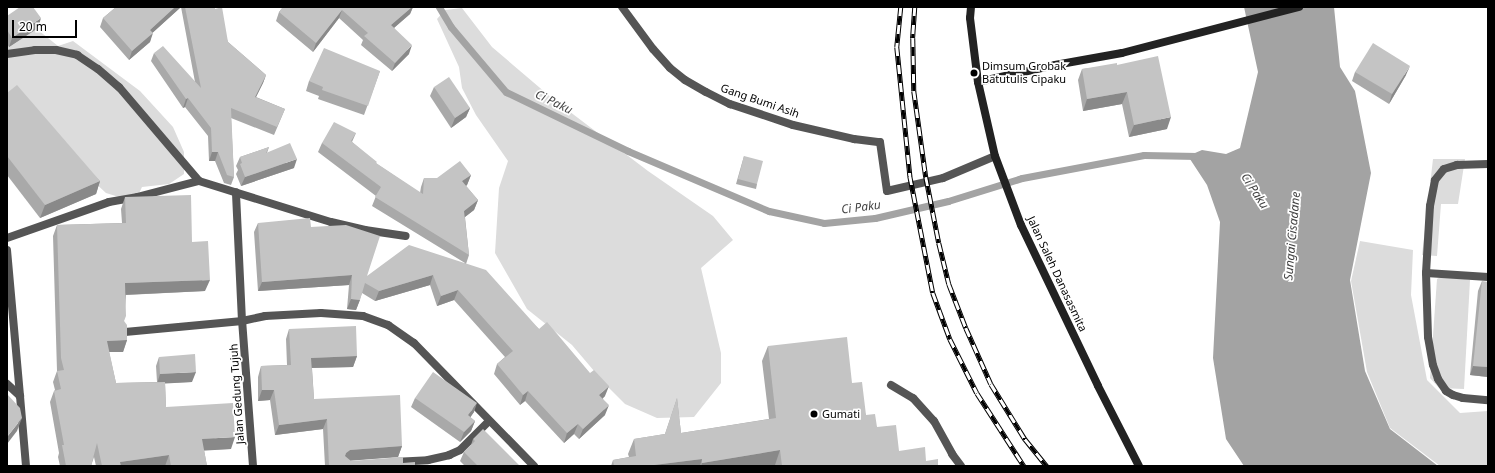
<!DOCTYPE html>
<html>
<head>
<meta charset="utf-8">
<style>
	body { margin:0 }
	#map { position:relative; width:1495px; height:473px; overflow:hidden; background:#fff; font-family:"Noto Sans",sans-serif }
	div>[style] { position:absolute }
	.green>* { inset:0; background:#dcdcdc }
	.water>* { inset:0; background:#a3a3a3 }
	.stream>* { height:7px; margin:-3.5px; padding:0 3.5px; transform-origin:3.5px; border-radius:3.5px; background:#a3a3a3 }
	.lane>* { height:8px; margin:-4px; padding:0 4px; transform-origin:4px; border-radius:4px; background:#555 }
	.street>* { height:8px; margin:-4px; padding:0 4px; transform-origin:4px; border-radius:4px; background:#555 }
	.secondary>* { height:8px; margin:-4px; padding:0 4px; transform-origin:4px; border-radius:4px; background:#222 }
	.rail>* { height:4.5px; margin-top:-2.25px; transform-origin:0; background:repeating-linear-gradient(90deg,#fff 0 9px,#000 0 18px); box-sizing:border-box; border-block:1px solid #000 }
	.wall>* { inset:0; background:#a9a9a9 }
	.shaded-wall>* { inset:0; background:#898989 }
	.building>* { inset:0; background:#c4c4c4 }
	.dots>* { width:11px; height:11px; translate:-50% -50%; box-sizing:border-box; border:2px solid #fff; border-radius:50% }
	span { translate:-50% -50%; white-space:nowrap; text-align:center; line-height:1.15; -webkit-text-stroke:3.5px #fff; paint-order:stroke }
	.poi-label { font-size:11px; color:#000 }
	.left { translate:0 -50%; text-align:left }
	.street-label { font-size:11px; color:#000 }
	.water-label { font-size:12px; color:#444; font-style:italic }
	.frame { position:absolute; inset:0; border:8px solid #000; pointer-events:none }
	.scale { position:absolute; left:12px; top:20px; width:65px; height:18px; box-sizing:border-box; border:2px solid #000; border-top:0; padding-left:5px; font-size:12px; line-height:14px; white-space:nowrap; color:#000; -webkit-text-stroke:3px #fff; paint-order:stroke }
</style>
</head>
<body>
<div id="map">
	<div class="green">
		<i style="clip-path:polygon(462px 8px,492px 47px,553px 99px,648px 171px,713px 216px,733px 240px,701px 268px,721px 353px,721px 383px,694px 417px,657px 418px,625px 404px,606px 385px,572px 345px,527px 309px,495px 253px,499px 188px,508px 161px,476px 115px,462px 88px,459px 67px,437px 19px,445px 10px)"></i>
		<i style="clip-path:polygon(23px 18px,58px 46px,73px 41px,140px 91px,173px 127px,184px 152px,184px 174px,169px 184px,142px 187px,135px 202px,106px 193px,7px 101px,7px 26px)"></i>
		<i style="clip-path:polygon(1433px 159px,1465px 159px,1458px 204px,1441px 204px,1437px 256px,1422px 255px)"></i>
		<i style="clip-path:polygon(1360px 241px,1413px 250px,1411px 295px,1427px 380px,1460px 413px,1488px 411px,1488px 466px,1440px 466px,1390px 428px,1367px 372px,1351px 281px)"></i>
		<i style="clip-path:polygon(1444px 275px,1470px 280px,1464px 389px,1439px 388px,1430px 378px,1437px 279px)"></i>
	</div>
	<div class="water">
		<i style="clip-path:polygon(1244px 7px,1334px 7px,1340px 67px,1355px 91px,1371px 173px,1350px 280px,1365px 371px,1390px 429px,1438px 466px,1244px 466px,1226px 439px,1213px 358px,1220px 222px,1207px 185px,1188px 156px,1202px 150px,1226px 154px,1240px 148px,1258px 72px)"></i>
	</div>
	<div class="stream">
		<i style="left:439px;top:7px;width:23px;rotate:59deg"></i>
		<i style="left:451px;top:27px;width:85px;rotate:49.8deg"></i>
		<i style="left:506px;top:92px;width:136px;rotate:25.8deg"></i>
		<i style="left:628px;top:151px;width:153px;rotate:23.1deg"></i>
		<i style="left:769px;top:211px;width:56px;rotate:12.3deg"></i>
		<i style="left:824px;top:223px;width:51px;rotate:-5.6deg"></i>
		<i style="left:875px;top:218px;width:75px;rotate:-13.1deg"></i>
		<i style="left:948px;top:201px;width:77px;rotate:-17.3deg"></i>
		<i style="left:1022px;top:178px;width:124px;rotate:-10.7deg"></i>
		<i style="left:1144px;top:155px;width:53px;rotate:1.1deg"></i>
	</div>
	<div class="lane">
		<i style="left:891px;top:385px;width:26px;rotate:31deg"></i>
		<i style="left:913px;top:398px;width:31px;rotate:48deg"></i>
		<i style="left:934px;top:421px;width:38px;rotate:61deg"></i>
		<i style="left:952px;top:454px;width:15px;rotate:53deg"></i>
	</div>
	<div class="street">
		<i style="left:622px;top:7px;width:52px;rotate:53.6deg"></i>
		<i style="left:653px;top:49px;width:25px;rotate:48deg"></i>
		<i style="left:670px;top:68px;width:19px;rotate:39deg"></i>
		<i style="left:685px;top:80px;width:24px;rotate:30deg"></i>
		<i style="left:706px;top:92px;width:27px;rotate:27deg"></i>
		<i style="left:730px;top:104px;width:66px;rotate:18.4deg"></i>
		<i style="left:793px;top:125px;width:63px;rotate:12.9deg"></i>
		<i style="left:854px;top:139px;width:26px;rotate:7deg"></i>
		<i style="left:880px;top:142px;width:49px;rotate:81.9deg"></i>
		<i style="left:887px;top:191px;width:57px;rotate:-13.1deg"></i>
		<i style="left:943px;top:178px;width:56px;rotate:-22.9deg"></i>
		<i style="left:7px;top:54px;width:28px;rotate:-8deg"></i>
		<i style="left:35px;top:50px;width:21px"></i>
		<i style="left:56px;top:50px;width:22px;rotate:13deg"></i>
		<i style="left:77px;top:55px;width:25px;rotate:34deg"></i>
		<i style="left:98px;top:69px;width:28px;rotate:41deg"></i>
		<i style="left:119px;top:87px;width:123px;rotate:49.6deg"></i>
		<i style="left:7px;top:238px;width:108px;rotate:-19.4deg"></i>
		<i style="left:109px;top:202px;width:28px;rotate:-10deg"></i>
		<i style="left:137px;top:197px;width:64px;rotate:-14.5deg"></i>
		<i style="left:199px;top:181px;width:138px;rotate:17.3deg"></i>
		<i style="left:331px;top:222px;width:35px;rotate:13deg"></i>
		<i style="left:365px;top:230px;width:41px;rotate:8.3deg"></i>
		<i style="left:7px;top:250px;width:147px;rotate:84.9deg"></i>
		<i style="left:20px;top:396px;width:18px;rotate:-137deg"></i>
		<i style="left:1426px;top:273px;width:67px;rotate:-86.6deg"></i>
		<i style="left:1430px;top:206px;width:26px;rotate:-79deg"></i>
		<i style="left:1435px;top:180px;width:14px;rotate:-51deg"></i>
		<i style="left:1444px;top:169px;width:14px;rotate:-17deg"></i>
		<i style="left:1457px;top:165px;width:31px;rotate:-2deg"></i>
		<i style="left:1488px;top:277px;width:62px;rotate:-176.3deg"></i>
		<i style="left:1426px;top:273px;width:64px;rotate:88.2deg"></i>
		<i style="left:1428px;top:337px;width:28px;rotate:80deg"></i>
		<i style="left:1433px;top:365px;width:15px;rotate:70deg"></i>
		<i style="left:1438px;top:379px;width:14px;rotate:56deg"></i>
		<i style="left:1446px;top:391px;width:8px;rotate:30deg"></i>
		<i style="left:1453px;top:395px;width:10px;rotate:17deg"></i>
		<i style="left:1463px;top:398px;width:25px;rotate:5deg"></i>
		<i style="left:125px;top:332px;width:118px;rotate:-5.4deg"></i>
		<i style="left:242px;top:321px;width:129px;rotate:-92.7deg"></i>
		<i style="left:20px;top:396px;width:70px;rotate:85.1deg"></i>
		<i style="left:393px;top:462px;width:35px;rotate:-3deg"></i>
		<i style="left:428px;top:460px;width:22px;rotate:-13deg"></i>
		<i style="left:449px;top:455px;width:12px;rotate:-24deg"></i>
		<i style="left:460px;top:450px;width:41px;rotate:-45deg"></i>
		<i style="left:253px;top:466px;width:145px;rotate:-94.3deg"></i>
		<i style="left:242px;top:321px;width:24px;rotate:-12deg"></i>
		<i style="left:265px;top:316px;width:56px;rotate:-3.1deg"></i>
		<i style="left:321px;top:313px;width:42px;rotate:4.1deg"></i>
		<i style="left:363px;top:316px;width:27px;rotate:20deg"></i>
		<i style="left:388px;top:325px;width:32px;rotate:35deg"></i>
		<i style="left:414px;top:343px;width:172px;rotate:45.7deg"></i>
	</div>
	<div class="secondary">
		<i style="left:971px;top:7px;width:11px;rotate:95deg"></i>
		<i style="left:970px;top:18px;width:64px;rotate:82.9deg"></i>
		<i style="left:978px;top:82px;width:76px;rotate:77.1deg"></i>
		<i style="left:995px;top:156px;width:74px;rotate:69.4deg"></i>
		<i style="left:1021px;top:225px;width:178px;rotate:64.4deg"></i>
		<i style="left:1098px;top:386px;width:90px;rotate:62.9deg"></i>
		<i style="left:978px;top:82px;width:79px;rotate:-12.4deg"></i>
		<i style="left:1055px;top:65px;width:68px;rotate:-10.2deg"></i>
		<i style="left:1122px;top:53px;width:183px;rotate:-14.6deg"></i>
	</div>
	<div class="rail">
		<i style="left:901px;top:7px;width:40px;rotate:95.7deg"></i>
		<i style="left:897px;top:47px;width:130px;rotate:84.2deg"></i>
		<i style="left:910px;top:176px;width:119px;rotate:78.9deg"></i>
		<i style="left:933px;top:293px;width:49px;rotate:69.7deg"></i>
		<i style="left:950px;top:339px;width:60px;rotate:63.4deg"></i>
		<i style="left:977px;top:393px;width:87px;rotate:57.2deg"></i>
		<i style="left:915px;top:7px;width:31px;rotate:94deg"></i>
		<i style="left:913px;top:38px;width:53px;rotate:88.9deg"></i>
		<i style="left:914px;top:91px;width:87px;rotate:82.1deg"></i>
		<i style="left:926px;top:177px;width:67px;rotate:78.9deg"></i>
		<i style="left:939px;top:243px;width:42px;rotate:76.3deg"></i>
		<i style="left:949px;top:284px;width:47px;rotate:68.9deg"></i>
		<i style="left:966px;top:328px;width:61px;rotate:65.9deg"></i>
		<i style="left:991px;top:384px;width:65px;rotate:58.3deg"></i>
		<i style="left:1025px;top:439px;width:35px;rotate:51deg"></i>
	</div>
	<div class="wall">
		<i style="clip-path:polygon(116px 7px,214px 7px,228px 42px,266px 75px,263px 83px,256px 97px,285px 109px,274px 135px,231px 118px,234px 177px,231px 185px,224px 183px,215px 161px,209px 161px,208px 136px,185px 107px,183px 108px,151px 61px,154px 53px,195px 82px,181px 7px,152px 33px,150px 42px,129px 60px,100px 27px,103px 18px)"></i>
		<i style="clip-path:polygon(283px 7px,413px 7px,410px 14px,394px 28px,409px 54px,392px 71px,361px 45px,363px 40px,339px 18px,313px 52px,276px 21px,279px 12px)"></i>
		<i style="clip-path:polygon(7px 16px,38px 28px,9px 47px,7px 44px)"></i>
		<i style="clip-path:polygon(1117px 65px,1167px 129px,1129px 137px,1122px 104px,1083px 111px,1078px 80px,1082px 69px)"></i>
		<i style="clip-path:polygon(380px 71px,364px 115px,318px 99px,319px 96px,306px 91px,309px 81px)"></i>
		<i style="clip-path:polygon(1355px 72px,1406px 75px,1389px 104px,1352px 81px)"></i>
		<i style="clip-path:polygon(434px 87px,470px 108px,466px 117px,451px 128px,430px 96px)"></i>
		<i style="clip-path:polygon(7px 93px,100px 181px,96px 194px,40px 218px,7px 175px)"></i>
		<i style="clip-path:polygon(356px 133px,352px 142px,377px 164px,420px 193px,421px 187px,424px 178px,437px 178px,471px 175px,467px 185px,466px 186px,478px 200px,474px 210px,465px 217px,469px 255px,466px 264px,539px 329px,605px 396px,603px 398px,605px 415px,579px 439px,574px 434px,564px 443px,525px 401px,520px 405px,494px 374px,497px 364px,505px 357px,454px 300px,437px 306px,430px 285px,375px 301px,362px 293px,356px 310px,347px 309px,349px 285px,258px 291px,254px 232px,258px 223px,311px 227px,367px 276px,465px 263px,372px 206px,376px 196px,318px 152px,322px 143px)"></i>
		<i style="clip-path:polygon(269px 147px,267px 153px,294px 168px,241px 186px,236px 174px,238px 170px,236px 166px,240px 157px)"></i>
		<i style="clip-path:polygon(744px 156px,757px 184px,756px 189px,736px 184px)"></i>
		<i style="clip-path:polygon(125px 197px,192px 242px,205px 291px,126px 295px,124px 321px,127px 340px,123px 352px,109px 352px,116px 383px,157px 382px,156px 366px,159px 357px,192px 382px,165px 383px,166px 407px,231px 449px,204px 450px,207px 466px,96px 466px,94px 457px,91px 466px,60px 466px,58px 457px,59px 453px,50px 402px,54px 391px,55px 390px,53px 382px,57px 371px,53px 236px,57px 225px,122px 223px,121px 209px)"></i>
		<i style="clip-path:polygon(1482px 281px,1488px 377px,1470px 375px,1478px 291px)"></i>
		<i style="clip-path:polygon(289px 329px,357px 356px,353px 367px,312px 368px,314px 399px,402px 446px,398px 457px,350px 460px,351px 461px,403px 463px,415px 466px,325px 466px,323px 429px,275px 435px,270px 400px,258px 401px,258px 377px,261px 366px,287px 365px,286px 339px)"></i>
		<i style="clip-path:polygon(768px 346px,852px 383px,866px 415px,899px 451px,926px 461px,938px 466px,775px 466px,775px 465px,767px 466px,611px 466px,613px 460px,629px 457px,628px 454px,634px 439px,665px 434px,677px 398px,681px 433px,769px 419px,762px 361px)"></i>
		<i style="clip-path:polygon(415px 398px,474px 412px,470px 417px,475px 421px,471px 431px,460px 442px,411px 407px)"></i>
		<i style="clip-path:polygon(473px 439px,520px 466px,465px 466px,460px 461px,464px 452px,471px 445px)"></i>
	</div>
	<div class="shaded-wall">
		<i style="clip-path:polygon(175px 7px,181px 7px,148px 37px,153px 33px,150px 42px,129px 60px,132px 51px,150px 30px)"></i>
		<i style="clip-path:polygon(412px 7px,413px 7px,410px 14px,388px 33px,391px 25px)"></i>
		<i style="clip-path:polygon(342px 10px,339px 18px,313px 52px,316px 43px)"></i>
		<i style="clip-path:polygon(41px 18px,38px 28px,9px 47px,12px 38px)"></i>
		<i style="clip-path:polygon(412px 45px,409px 54px,392px 71px,395px 63px)"></i>
		<i style="clip-path:polygon(1410px 66px,1406px 75px,1389px 104px,1392px 94px)"></i>
		<i style="clip-path:polygon(266px 75px,263px 83px,252px 105px,255px 97px)"></i>
		<i style="clip-path:polygon(1127px 92px,1122px 104px,1083px 111px,1087px 99px)"></i>
		<i style="clip-path:polygon(188px 98px,185px 107px,183px 108px,186px 99px)"></i>
		<i style="clip-path:polygon(470px 108px,466px 117px,451px 128px,455px 118px)"></i>
		<i style="clip-path:polygon(1171px 117px,1167px 129px,1129px 137px,1134px 125px)"></i>
		<i style="clip-path:polygon(212px 152px,218px 152px,215px 161px,209px 161px)"></i>
		<i style="clip-path:polygon(297px 159px,294px 168px,241px 186px,245px 177px)"></i>
		<i style="clip-path:polygon(471px 175px,467px 185px,459px 191px,462px 181px)"></i>
		<i style="clip-path:polygon(100px 181px,96px 194px,40px 218px,45px 205px)"></i>
		<i style="clip-path:polygon(478px 200px,474px 210px,461px 220px,464px 211px)"></i>
		<i style="clip-path:polygon(352px 275px,349px 285px,258px 291px,262px 282px)"></i>
		<i style="clip-path:polygon(433px 275px,430px 285px,375px 301px,379px 291px)"></i>
		<i style="clip-path:polygon(210px 280px,205px 291px,121px 295px,125px 283px)"></i>
		<i style="clip-path:polygon(458px 290px,454px 300px,437px 306px,441px 296px)"></i>
		<i style="clip-path:polygon(351px 299px,360px 300px,356px 310px,347px 309px)"></i>
		<i style="clip-path:polygon(127px 340px,123px 352px,103px 352px,107px 341px)"></i>
		<i style="clip-path:polygon(357px 356px,353px 367px,308px 368px,311px 358px)"></i>
		<i style="clip-path:polygon(1473px 366px,1488px 367px,1488px 377px,1470px 375px)"></i>
		<i style="clip-path:polygon(196px 372px,192px 382px,157px 384px,160px 374px)"></i>
		<i style="clip-path:polygon(609px 386px,605px 396px,596px 405px,599px 395px)"></i>
		<i style="clip-path:polygon(262px 390px,274px 390px,270px 400px,258px 401px)"></i>
		<i style="clip-path:polygon(528px 391px,525px 401px,520px 405px,523px 395px)"></i>
		<i style="clip-path:polygon(477px 403px,474px 412px,465px 425px,468px 415px)"></i>
		<i style="clip-path:polygon(609px 405px,605px 415px,579px 439px,583px 429px)"></i>
		<i style="clip-path:polygon(22px 418px,17px 431px,7px 444px,7px 437px)"></i>
		<i style="clip-path:polygon(327px 419px,323px 429px,275px 435px,279px 425px)"></i>
		<i style="clip-path:polygon(475px 421px,471px 431px,460px 442px,464px 432px)"></i>
		<i style="clip-path:polygon(578px 424px,574px 434px,564px 443px,567px 433px)"></i>
		<i style="clip-path:polygon(235px 437px,231px 449px,198px 451px,202px 439px)"></i>
		<i style="clip-path:polygon(402px 446px,398px 457px,347px 461px,342px 463px,346px 453px,350px 450px)"></i>
		<i style="clip-path:polygon(780px 450px,775px 465px,767px 466px,701px 466px,702px 463px)"></i>
		<i style="clip-path:polygon(169px 455px,165px 466px,119px 466px,120px 462px)"></i>
		<i style="clip-path:polygon(702px 459px,700px 466px,654px 466px,654px 465px)"></i>
	</div>
	<div class="building">
		<i style="clip-path:polygon(20px 7px,33px 7px,41px 18px,12px 38px,7px 30px,7px 16px)"></i>
		<i style="clip-path:polygon(116px 7px,175px 7px,150px 30px,153px 33px,132px 51px,103px 18px)"></i>
		<i style="clip-path:polygon(185px 7px,214px 7px,215px 9px,222px 7px,228px 42px,266px 75px,255px 97px,285px 109px,277px 127px,231px 108px,234px 177px,227px 175px,218px 152px,212px 152px,211px 128px,188px 98px,186px 99px,154px 53px,163px 46px,201px 88px)"></i>
		<i style="clip-path:polygon(283px 7px,412px 7px,391px 25px,412px 45px,395px 63px,364px 36px,368px 33px,342px 10px,316px 43px,279px 12px)"></i>
		<i style="clip-path:polygon(1373px 43px,1410px 66px,1392px 94px,1355px 72px)"></i>
		<i style="clip-path:polygon(324px 48px,380px 71px,368px 106px,322px 90px,323px 87px,309px 81px)"></i>
		<i style="clip-path:polygon(1158px 56px,1171px 117px,1134px 125px,1127px 92px,1087px 99px,1082px 69px,1117px 63px,1117px 65px)"></i>
		<i style="clip-path:polygon(449px 77px,470px 108px,455px 118px,434px 87px)"></i>
		<i style="clip-path:polygon(17px 85px,100px 181px,45px 205px,7px 156px,7px 93px)"></i>
		<i style="clip-path:polygon(334px 122px,356px 133px,351px 141px,377px 162px,376px 163px,423px 194px,424px 178px,437px 178px,460px 161px,471px 175px,462px 181px,478px 200px,464px 211px,469px 255px,375px 197px,381px 187px,322px 143px)"></i>
		<i style="clip-path:polygon(290px 143px,297px 159px,245px 177px,240px 164px,242px 163px,240px 157px,269px 147px,266px 153px)"></i>
		<i style="clip-path:polygon(744px 156px,763px 161px,757px 184px,738px 179px)"></i>
		<i style="clip-path:polygon(191px 195px,192px 242px,208px 241px,210px 280px,125px 283px,126px 316px,124px 321px,127px 325px,127px 340px,107px 341px,116px 383px,165px 382px,166px 407px,233px 403px,235px 437px,202px 439px,207px 466px,171px 466px,169px 455px,120px 462px,121px 466px,102px 466px,97px 443px,91px 466px,66px 466px,62px 445px,64px 445px,54px 391px,61px 389px,57px 371px,64px 370px,61px 358px,57px 225px,126px 223px,125px 197px)"></i>
		<i style="clip-path:polygon(310px 218px,311px 227px,346px 225px,380px 236px,367px 276px,409px 245px,486px 270px,539px 329px,547px 322px,590px 373px,594px 370px,609px 386px,599px 395px,609px 405px,583px 429px,578px 424px,567px 433px,528px 391px,523px 395px,497px 364px,513px 351px,458px 290px,441px 296px,433px 275px,379px 291px,365px 283px,360px 300px,351px 299px,352px 275px,262px 282px,258px 223px)"></i>
		<i style="clip-path:polygon(1482px 281px,1488px 282px,1488px 367px,1473px 366px)"></i>
		<i style="clip-path:polygon(356px 326px,357px 356px,311px 358px,314px 399px,400px 395px,402px 446px,350px 450px,346px 453px,345px 456px,351px 461px,403px 457px,403px 463px,415px 462px,415px 466px,329px 466px,327px 419px,279px 425px,274px 390px,262px 390px,261px 366px,291px 365px,289px 329px)"></i>
		<i style="clip-path:polygon(847px 337px,852px 383px,862px 382px,866px 415px,875px 414px,877px 427px,896px 425px,899px 451px,925px 447px,926px 461px,938px 459px,938px 466px,782px 466px,780px 450px,702px 463px,702px 459px,654px 465px,654px 466px,614px 466px,613px 460px,636px 456px,634px 439px,665px 434px,677px 398px,681px 433px,776px 418px,768px 346px)"></i>
		<i style="clip-path:polygon(195px 354px,196px 372px,160px 374px,159px 357px)"></i>
		<i style="clip-path:polygon(433px 372px,477px 403px,468px 415px,475px 421px,464px 432px,415px 398px)"></i>
		<i style="clip-path:polygon(7px 394px,20px 408px,22px 418px,7px 437px)"></i>
		<i style="clip-path:polygon(483px 429px,520px 466px,478px 466px,464px 452px,475px 441px,473px 439px)"></i>
	</div>
	<div class="dots">
		<i style="left:974px;top:73px;background:#000"></i>
		<i style="left:814px;top:414px;background:#000"></i>
	</div>
	<div class="poi-label">
		<span class="left" style="left:982px;top:73px">Dimsum Grobak<br>Batutulis Cipaku</span>
		<span class="left" style="left:822px;top:414px">Gumati</span>
	</div>
	<div class="street-label">
		<span style="left:760px;top:101px;rotate:19deg">Gang Bumi Asih</span>
		<span style="left:1057px;top:274px;rotate:65deg">Jalan Saleh Danasasmita</span>
		<span style="left:237px;top:394px;rotate:-94deg">Jalan Gedung Tujuh</span>
	</div>
	<div class="water-label">
		<span style="left:554px;top:102px;rotate:26deg">Ci Paku</span>
		<span style="left:1255px;top:191px;rotate:57deg">Ci Paku</span>
		<span style="left:861px;top:207px;rotate:-7deg">Ci Paku</span>
		<span style="left:1292px;top:236px;rotate:-85deg">Sungai Cisadane</span>
	</div>
	<div class="frame"></div>
	<div class="scale">20 m</div>
</div>
</body>
</html>
